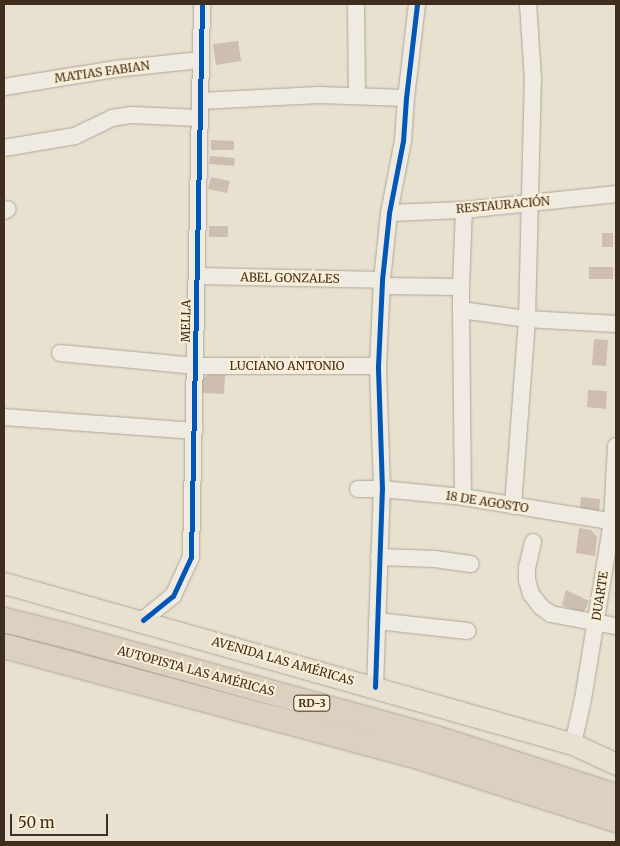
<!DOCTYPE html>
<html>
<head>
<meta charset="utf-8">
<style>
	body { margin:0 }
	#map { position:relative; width:620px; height:846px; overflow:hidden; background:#e9e1cf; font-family:Merriweather,serif }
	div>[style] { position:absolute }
	.building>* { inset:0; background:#cdbeaf }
	.roads { filter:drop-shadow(0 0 1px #aea698) drop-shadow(0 0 1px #aea698) }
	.minor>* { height:16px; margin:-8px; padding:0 8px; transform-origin:8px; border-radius:8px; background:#f0ebe2 }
	.major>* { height:21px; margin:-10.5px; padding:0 10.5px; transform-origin:10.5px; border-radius:10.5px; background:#e8e1d2 }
	.highway>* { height:24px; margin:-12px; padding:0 12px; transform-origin:12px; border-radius:12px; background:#dcd1c0 }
	.cycleway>* { height:5px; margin:-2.5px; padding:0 2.5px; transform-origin:2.5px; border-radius:2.5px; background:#0057b8 }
	span { translate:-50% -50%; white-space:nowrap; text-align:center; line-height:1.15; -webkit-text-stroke:4px #faeed5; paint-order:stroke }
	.shield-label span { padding:1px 4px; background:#faeed5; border:1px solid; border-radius:4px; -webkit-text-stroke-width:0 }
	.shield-label { font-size:11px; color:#3f2d1d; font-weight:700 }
	.street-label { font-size:12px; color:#3f2d1d }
	.frame { position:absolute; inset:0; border:5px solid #3f2d1d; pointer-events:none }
	.scale { position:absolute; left:10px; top:814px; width:98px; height:22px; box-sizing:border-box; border:2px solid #3f2d1d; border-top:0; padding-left:6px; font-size:15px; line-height:18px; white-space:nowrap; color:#3f2d1d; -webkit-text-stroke:4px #faeed5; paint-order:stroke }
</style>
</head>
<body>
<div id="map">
	<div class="building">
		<i style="clip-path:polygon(238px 41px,241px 61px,216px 65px,213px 44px)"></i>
		<i style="clip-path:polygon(211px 140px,234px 141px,234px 150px,211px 150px)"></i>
		<i style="clip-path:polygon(210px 156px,235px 158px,234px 166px,209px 164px)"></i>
		<i style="clip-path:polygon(211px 177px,230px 181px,227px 193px,208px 189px)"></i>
		<i style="clip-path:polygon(209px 226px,228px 226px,228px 237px,209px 237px)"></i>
		<i style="clip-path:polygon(602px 233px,613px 233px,613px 247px,602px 247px)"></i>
		<i style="clip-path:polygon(589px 267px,613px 267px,613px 279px,589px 279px)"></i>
		<i style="clip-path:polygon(594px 339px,608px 340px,606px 366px,592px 365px)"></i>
		<i style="clip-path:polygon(209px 374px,225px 375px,224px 394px,202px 393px,202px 379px)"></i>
		<i style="clip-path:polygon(588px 390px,607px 391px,606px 409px,587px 407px)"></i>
		<i style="clip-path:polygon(581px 497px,600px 499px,599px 513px,580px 511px)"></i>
		<i style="clip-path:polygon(579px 528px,591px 530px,597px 537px,595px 556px,576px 553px)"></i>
		<i style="clip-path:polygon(566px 590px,589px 601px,583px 615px,562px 605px)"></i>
	</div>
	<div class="roads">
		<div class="minor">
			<i style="left:356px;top:4px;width:92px;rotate:89.4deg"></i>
			<i style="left:4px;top:87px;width:112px;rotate:-9.2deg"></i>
			<i style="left:115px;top:69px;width:86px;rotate:-6deg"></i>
			<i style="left:200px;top:101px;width:119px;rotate:-2.9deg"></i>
			<i style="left:319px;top:95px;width:87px;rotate:2deg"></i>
			<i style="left:4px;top:148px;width:72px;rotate:-9.6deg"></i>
			<i style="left:75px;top:136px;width:41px;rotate:-25.9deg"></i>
			<i style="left:112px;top:118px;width:20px;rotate:-9deg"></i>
			<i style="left:132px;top:115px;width:67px;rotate:2.6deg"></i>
			<i style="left:4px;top:211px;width:4px;rotate:-27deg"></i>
			<i style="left:389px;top:213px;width:75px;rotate:-2.3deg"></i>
			<i style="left:464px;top:210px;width:153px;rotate:-6deg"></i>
			<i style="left:197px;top:276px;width:185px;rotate:1.2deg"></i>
			<i style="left:382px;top:286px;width:79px;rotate:0.7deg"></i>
			<i style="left:461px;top:287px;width:23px;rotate:90deg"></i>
			<i style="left:461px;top:310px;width:67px;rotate:7.8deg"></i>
			<i style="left:527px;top:319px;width:89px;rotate:3.2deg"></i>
			<i style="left:461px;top:287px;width:77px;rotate:-87.8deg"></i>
			<i style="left:461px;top:310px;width:187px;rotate:89.4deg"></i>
			<i style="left:60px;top:353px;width:136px;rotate:5.5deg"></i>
			<i style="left:195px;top:366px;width:183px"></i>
			<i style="left:4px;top:417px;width:191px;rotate:4.2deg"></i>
			<i style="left:358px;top:489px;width:24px"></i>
			<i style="left:382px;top:489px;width:81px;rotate:5.6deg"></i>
			<i style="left:463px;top:497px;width:155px;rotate:9.3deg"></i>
			<i style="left:513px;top:506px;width:188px;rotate:-85.7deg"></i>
			<i style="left:527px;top:319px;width:240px;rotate:-88.6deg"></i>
			<i style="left:533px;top:79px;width:75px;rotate:-93.8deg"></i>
			<i style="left:533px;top:542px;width:27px;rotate:103deg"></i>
			<i style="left:527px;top:568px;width:12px;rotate:90deg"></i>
			<i style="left:527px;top:580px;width:15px;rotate:74deg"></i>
			<i style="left:531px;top:594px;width:16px;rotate:52deg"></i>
			<i style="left:541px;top:607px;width:12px;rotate:35deg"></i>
			<i style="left:551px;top:614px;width:66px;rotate:10.5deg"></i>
			<i style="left:379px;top:557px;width:56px;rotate:2deg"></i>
			<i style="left:435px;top:559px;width:36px;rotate:8deg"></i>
			<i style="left:143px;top:620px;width:38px;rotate:-39deg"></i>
			<i style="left:173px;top:596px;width:43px;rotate:-65.2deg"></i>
			<i style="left:191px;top:557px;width:553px;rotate:-88.86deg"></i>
			<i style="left:377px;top:621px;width:91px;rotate:6.3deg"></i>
			<i style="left:375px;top:687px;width:198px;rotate:-88deg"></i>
			<i style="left:382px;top:489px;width:123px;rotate:-91.9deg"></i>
			<i style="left:378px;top:366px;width:86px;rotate:-87.3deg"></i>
			<i style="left:382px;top:280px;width:67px;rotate:-84deg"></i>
			<i style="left:389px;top:213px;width:73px;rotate:-79deg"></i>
			<i style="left:403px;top:141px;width:43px;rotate:-86deg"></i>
			<i style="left:406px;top:98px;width:95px;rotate:-83.3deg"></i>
			<i style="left:573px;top:744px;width:46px;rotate:-77.5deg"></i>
			<i style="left:583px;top:699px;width:179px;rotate:-80.7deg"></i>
			<i style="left:612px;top:522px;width:76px;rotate:-87deg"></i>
		</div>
		<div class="major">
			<i style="left:4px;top:583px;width:591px;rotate:15.8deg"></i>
			<i style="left:573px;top:744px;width:47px;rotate:24.9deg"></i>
		</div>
		<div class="highway">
			<i style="left:4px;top:620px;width:66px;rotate:14deg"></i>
			<i style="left:68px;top:636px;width:382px;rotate:15.5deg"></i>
			<i style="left:436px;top:738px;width:189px;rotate:17.9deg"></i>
			<i style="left:4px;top:646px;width:439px;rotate:15deg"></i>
			<i style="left:428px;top:760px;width:197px;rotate:17.7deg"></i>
		</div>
	</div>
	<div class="cycleway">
		<i style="left:143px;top:620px;width:38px;rotate:-39deg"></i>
		<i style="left:173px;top:596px;width:43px;rotate:-65.2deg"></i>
		<i style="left:191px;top:557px;width:553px;rotate:-88.86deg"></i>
		<i style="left:375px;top:687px;width:198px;rotate:-88deg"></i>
		<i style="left:382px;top:489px;width:123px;rotate:-91.9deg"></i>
		<i style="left:378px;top:366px;width:86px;rotate:-87.3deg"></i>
		<i style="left:382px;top:280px;width:67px;rotate:-84deg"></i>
		<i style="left:389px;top:213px;width:73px;rotate:-79deg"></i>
		<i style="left:403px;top:141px;width:43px;rotate:-86deg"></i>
		<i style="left:406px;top:98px;width:95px;rotate:-83.3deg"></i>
	</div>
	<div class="shield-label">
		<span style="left:312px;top:703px">RD-3</span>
	</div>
	<div class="street-label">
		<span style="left:102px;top:72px;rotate:-8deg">MATIAS FABIAN</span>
		<span style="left:503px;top:205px;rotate:-5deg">RESTAURACIÓN</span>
		<span style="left:290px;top:278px;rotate:1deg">ABEL GONZALES</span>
		<span style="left:186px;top:321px;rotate:-89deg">MELLA</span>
		<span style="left:287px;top:366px">LUCIANO ANTONIO</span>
		<span style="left:487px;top:502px;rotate:9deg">18 DE AGOSTO</span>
		<span style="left:600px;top:596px;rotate:-81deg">DUARTE</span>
		<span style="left:283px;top:661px;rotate:16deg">AVENIDA LAS AMÉRICAS</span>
		<span style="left:196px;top:671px;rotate:15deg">AUTOPISTA LAS AMÉRICAS</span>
	</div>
	<div class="frame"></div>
	<div class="scale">50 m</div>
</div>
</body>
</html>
